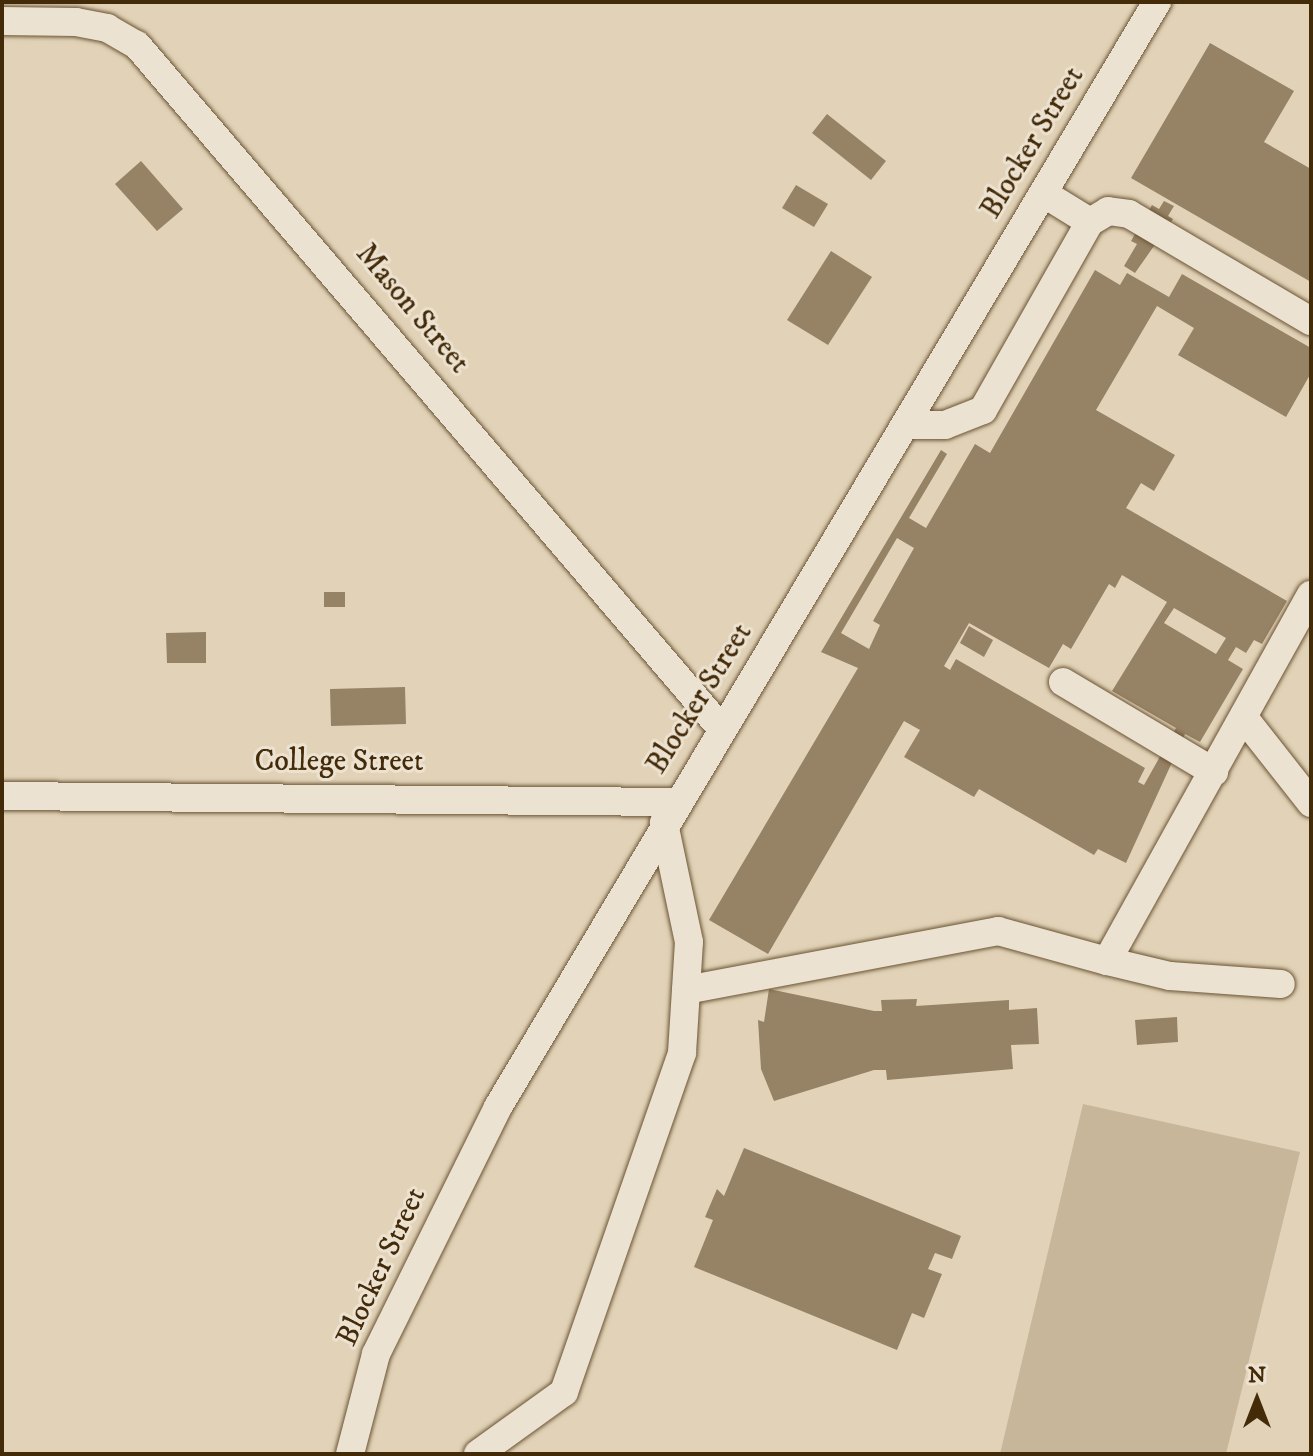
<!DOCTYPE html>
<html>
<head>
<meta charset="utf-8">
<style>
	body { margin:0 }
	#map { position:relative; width:1313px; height:1456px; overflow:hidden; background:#e2d3b8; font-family:"IM FELL DW Pica",serif }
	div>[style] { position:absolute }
	.green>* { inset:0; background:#c7b69a }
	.building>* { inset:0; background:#968264 }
	.roads { filter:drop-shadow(0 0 2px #6b5434) drop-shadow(0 0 2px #6b5434) }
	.minor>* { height:28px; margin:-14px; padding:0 14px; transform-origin:14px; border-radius:14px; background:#ece2d1 }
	span { translate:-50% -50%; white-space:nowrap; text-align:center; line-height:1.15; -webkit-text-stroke:6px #ece2d1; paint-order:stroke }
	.street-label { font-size:30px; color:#432a08 }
	.frame { position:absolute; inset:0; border:4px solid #432a08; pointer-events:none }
	.north { position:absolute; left:1217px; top:1360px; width:80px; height:80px; -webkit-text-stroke:6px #ece2d1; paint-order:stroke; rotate:0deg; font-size:22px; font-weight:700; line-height:32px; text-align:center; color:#432a08 }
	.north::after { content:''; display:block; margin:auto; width:28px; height:36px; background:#432a08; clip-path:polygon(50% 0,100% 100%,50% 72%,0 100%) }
</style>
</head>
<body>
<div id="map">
	<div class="green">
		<i style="clip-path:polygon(1083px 1104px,1300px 1152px,1226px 1454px,1000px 1454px)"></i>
	</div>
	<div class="building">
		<i style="clip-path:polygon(1210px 43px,1294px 91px,1264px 142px,1311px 169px,1311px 282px,1131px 178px)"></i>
		<i style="clip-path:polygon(827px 114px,886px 161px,871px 180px,812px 133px)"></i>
		<i style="clip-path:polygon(141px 161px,183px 209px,157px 231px,115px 184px)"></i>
		<i style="clip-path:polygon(796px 185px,828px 204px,814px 227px,782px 208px)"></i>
		<i style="clip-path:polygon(1164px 201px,1174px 206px,1168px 216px,1173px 219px,1135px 273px,1124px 266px,1137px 244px,1131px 241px,1152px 205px,1159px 209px)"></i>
		<i style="clip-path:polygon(831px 251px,872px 277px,828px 345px,787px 320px)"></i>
		<i style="clip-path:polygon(evenodd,1095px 270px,1120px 285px,1127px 273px,1169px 297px,1182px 274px,1311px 348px,1311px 373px,1286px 417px,1178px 355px,1194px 328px,1157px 306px,1096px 410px,1175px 455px,1154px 491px,1141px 483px,1126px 508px,1287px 601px,1262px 644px,1254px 640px,1246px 653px,1236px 647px,1228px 660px,1243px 669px,1200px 742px,1185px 734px,1126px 863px,1098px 849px,1094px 855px,979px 789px,974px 797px,904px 757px,920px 730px,904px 721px,768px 954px,709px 920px,858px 668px,821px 652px,941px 450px,947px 454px,909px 518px,926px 528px,975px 444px,990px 453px,1095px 270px,897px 538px,914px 548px,873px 621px,880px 625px,869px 649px,841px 633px,897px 538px,1095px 270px,1122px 575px,1167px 602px,1112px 691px,1176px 728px,1144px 785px,1138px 782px,1145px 768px,956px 659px,950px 670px,944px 666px,969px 623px,1049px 668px,1063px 644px,1071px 649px,1109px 584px,1115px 588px,1122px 575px,1095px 270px,1174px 608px,1226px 638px,1216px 654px,1164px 623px,1174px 608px)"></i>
		<i style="clip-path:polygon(324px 592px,345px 592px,345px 607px,324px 607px)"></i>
		<i style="clip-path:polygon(969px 626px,993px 640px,984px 657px,960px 643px)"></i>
		<i style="clip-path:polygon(206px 632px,206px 663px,167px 663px,166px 633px)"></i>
		<i style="clip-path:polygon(405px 687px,406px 724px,331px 726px,330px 689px)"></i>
		<i style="clip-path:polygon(769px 989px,874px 1011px,882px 1011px,881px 1000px,917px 999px,916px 1006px,1009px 1000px,1009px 1010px,1037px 1008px,1039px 1044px,1011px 1045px,1013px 1069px,887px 1080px,886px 1070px,874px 1070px,774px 1101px,761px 1069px,758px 1020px,764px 1022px)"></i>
		<i style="clip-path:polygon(1177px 1017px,1178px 1042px,1137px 1045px,1135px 1020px)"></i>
		<i style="clip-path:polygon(744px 1148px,961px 1236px,952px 1259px,935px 1253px,928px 1269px,942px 1274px,924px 1318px,912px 1313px,897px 1350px,694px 1267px,713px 1220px,705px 1217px,717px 1189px,724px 1196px)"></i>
	</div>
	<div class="roads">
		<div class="minor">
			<i style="left:2px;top:21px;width:74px;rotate:0.8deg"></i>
			<i style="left:76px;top:22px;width:32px;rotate:11deg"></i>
			<i style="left:107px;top:28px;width:34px;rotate:30deg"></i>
			<i style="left:137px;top:45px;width:899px;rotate:49.47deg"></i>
			<i style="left:1090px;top:222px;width:21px;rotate:-31deg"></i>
			<i style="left:1108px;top:211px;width:21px;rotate:8deg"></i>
			<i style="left:1129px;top:214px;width:211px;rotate:30.5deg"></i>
			<i style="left:905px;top:425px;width:40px"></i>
			<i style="left:945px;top:425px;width:41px;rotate:-21.5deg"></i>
			<i style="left:983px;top:410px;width:216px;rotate:-60.4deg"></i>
			<i style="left:1090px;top:222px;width:55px;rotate:-148.3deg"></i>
			<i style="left:1063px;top:682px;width:176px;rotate:30.8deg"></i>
			<i style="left:1245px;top:719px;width:107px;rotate:51.8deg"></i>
			<i style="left:2px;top:796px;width:674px;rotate:0.51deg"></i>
			<i style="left:1107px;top:961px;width:65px;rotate:13.4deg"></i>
			<i style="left:1170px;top:976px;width:111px;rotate:4.1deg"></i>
			<i style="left:686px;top:990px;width:318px;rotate:-10.7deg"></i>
			<i style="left:998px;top:931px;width:113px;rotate:15.4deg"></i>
			<i style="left:1107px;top:961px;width:419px;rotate:-60.9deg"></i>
			<i style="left:350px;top:1454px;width:103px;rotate:-75.4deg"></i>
			<i style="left:376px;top:1354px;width:275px;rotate:-63.7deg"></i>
			<i style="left:498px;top:1107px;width:1287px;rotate:-59.19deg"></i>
			<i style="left:478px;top:1454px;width:106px;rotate:-35.8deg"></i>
			<i style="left:564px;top:1392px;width:359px;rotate:-70.8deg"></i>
			<i style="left:682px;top:1053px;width:111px;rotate:-86.4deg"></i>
			<i style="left:689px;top:942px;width:122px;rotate:-101.9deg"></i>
		</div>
	</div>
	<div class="street-label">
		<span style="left:1033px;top:143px;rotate:-59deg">Blocker Street</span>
		<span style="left:412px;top:309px;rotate:50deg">Mason Street</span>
		<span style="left:700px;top:699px;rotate:-58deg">Blocker Street</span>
		<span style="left:339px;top:762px">College Street</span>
		<span style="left:382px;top:1267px;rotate:-65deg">Blocker Street</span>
	</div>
	<div class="frame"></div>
	<div class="north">N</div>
</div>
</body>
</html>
